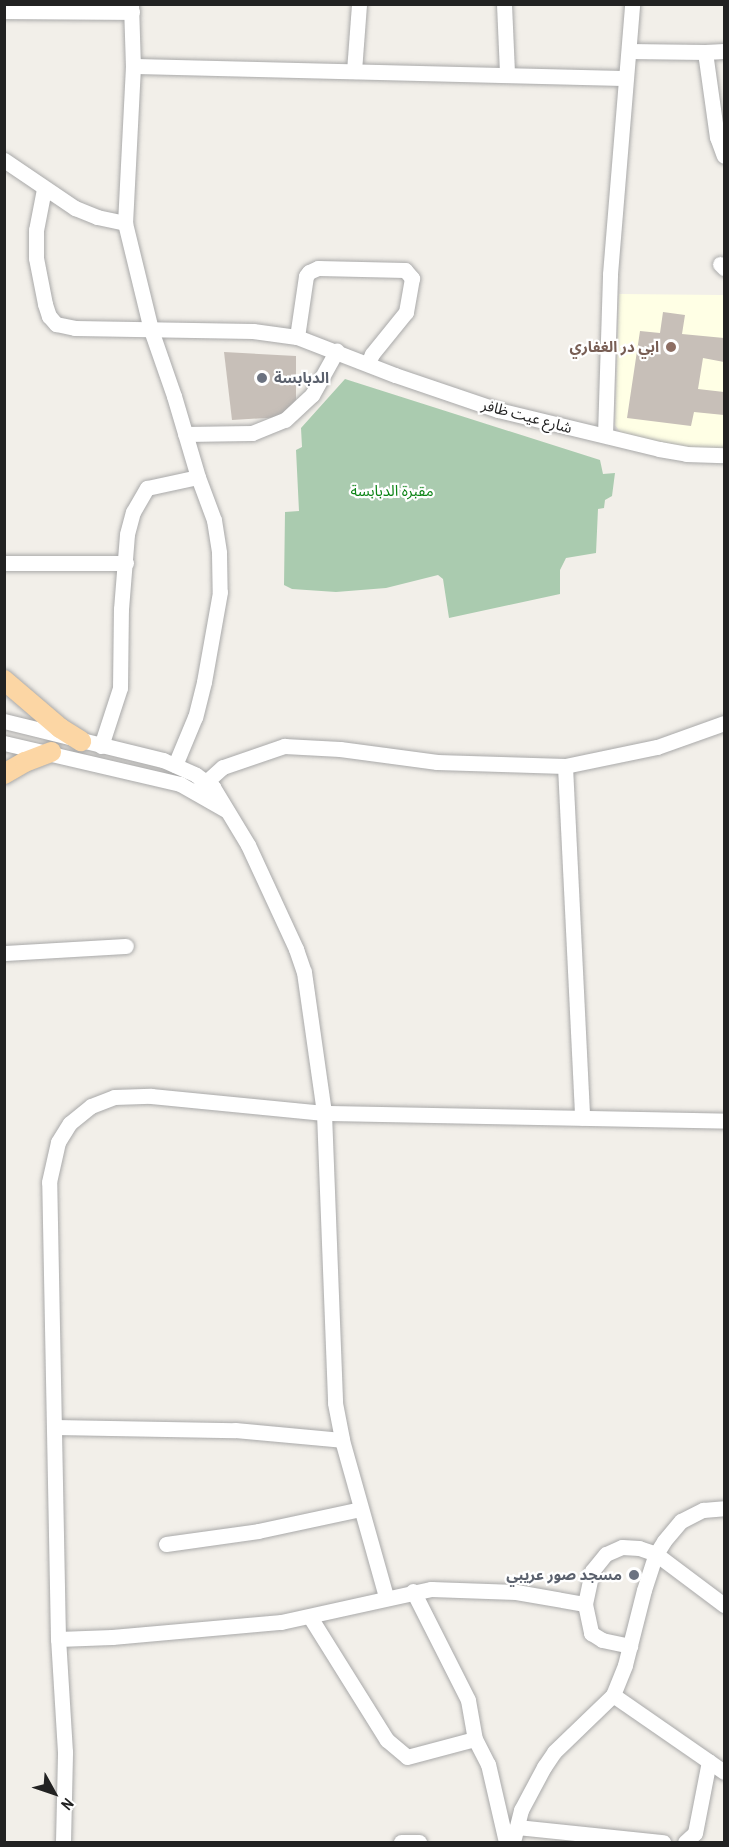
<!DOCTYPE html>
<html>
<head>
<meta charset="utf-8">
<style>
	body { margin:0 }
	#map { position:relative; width:729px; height:1847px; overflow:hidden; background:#f2efe9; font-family:"Archivo Narrow","Noto Sans Arabic",sans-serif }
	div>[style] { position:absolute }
	.education>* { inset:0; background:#ffffe5 }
	.cemetery>* { inset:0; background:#aacbaf }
	.building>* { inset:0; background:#c7bfb8 }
	.roads { filter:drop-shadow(0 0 2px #a9a9a9) drop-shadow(0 0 2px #a9a9a9) }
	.minor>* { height:15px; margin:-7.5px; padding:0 7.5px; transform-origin:7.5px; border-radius:7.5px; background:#fff }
	.major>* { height:20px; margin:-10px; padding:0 10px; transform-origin:10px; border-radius:10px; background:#fcd6a4 }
	.dots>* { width:16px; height:16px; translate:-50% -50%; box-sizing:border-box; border:3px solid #fff; border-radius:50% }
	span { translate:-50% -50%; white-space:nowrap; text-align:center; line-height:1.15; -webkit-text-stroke:4.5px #fff; paint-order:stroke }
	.education-label { font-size:15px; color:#785e54; font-weight:700 }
	.right { translate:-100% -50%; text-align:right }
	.worship-label { font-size:15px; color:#5b616d; font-weight:700 }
	.left { translate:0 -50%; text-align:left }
	.street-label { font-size:15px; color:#222 }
	.park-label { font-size:15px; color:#0c8416 }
	.frame { position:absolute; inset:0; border:6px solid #222; pointer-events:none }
	.north { position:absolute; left:24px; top:1763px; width:60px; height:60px; -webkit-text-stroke:4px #fff; paint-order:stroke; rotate:130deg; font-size:16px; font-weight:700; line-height:24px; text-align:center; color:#222 }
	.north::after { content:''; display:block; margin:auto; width:21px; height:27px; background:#222; clip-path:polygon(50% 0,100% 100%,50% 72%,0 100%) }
</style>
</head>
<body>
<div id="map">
	<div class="education">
		<i style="clip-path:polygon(619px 294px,724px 295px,724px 452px,642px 442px,639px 436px,623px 436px,615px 425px)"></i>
	</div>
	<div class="cemetery">
		<i style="clip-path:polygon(345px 379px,600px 460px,603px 474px,615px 473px,612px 496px,605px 500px,604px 508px,598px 509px,596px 553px,566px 558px,560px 570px,560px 594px,449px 618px,443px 579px,438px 575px,386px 588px,336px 592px,292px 589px,284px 585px,285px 512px,299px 511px,296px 450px,302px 447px,301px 428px)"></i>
	</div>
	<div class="building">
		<i style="clip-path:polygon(663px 312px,685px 315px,682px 334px,724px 338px,724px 362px,703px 358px,698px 389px,724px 392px,724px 415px,694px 412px,691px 426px,627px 418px,640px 331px,660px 333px)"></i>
		<i style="clip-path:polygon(224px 352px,296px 356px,296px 400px,283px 417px,232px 420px)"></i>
	</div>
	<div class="roads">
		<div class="minor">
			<i style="left:131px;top:4px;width:62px;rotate:88.2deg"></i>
			<i style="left:133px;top:66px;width:157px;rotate:92.9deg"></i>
			<i style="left:125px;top:223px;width:110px;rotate:76.3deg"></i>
			<i style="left:151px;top:330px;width:70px;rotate:70.8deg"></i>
			<i style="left:174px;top:396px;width:84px;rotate:73.5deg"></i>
			<i style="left:198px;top:477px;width:46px;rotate:69.6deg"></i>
			<i style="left:214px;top:520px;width:33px;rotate:81deg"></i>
			<i style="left:219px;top:553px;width:39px;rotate:89deg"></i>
			<i style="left:220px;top:592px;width:91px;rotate:100.1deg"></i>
			<i style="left:204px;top:682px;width:36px;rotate:104deg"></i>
			<i style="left:195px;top:717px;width:52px;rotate:112.6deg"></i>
			<i style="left:504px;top:4px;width:70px;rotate:87.5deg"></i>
			<i style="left:4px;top:11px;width:128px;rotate:0.4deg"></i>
			<i style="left:629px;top:51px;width:76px;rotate:0.8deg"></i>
			<i style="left:705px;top:52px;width:86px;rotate:82deg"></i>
			<i style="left:717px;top:137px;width:20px;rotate:70deg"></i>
			<i style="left:705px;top:52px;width:19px;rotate:-3deg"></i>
			<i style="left:133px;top:66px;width:492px;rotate:1.4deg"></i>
			<i style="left:354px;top:71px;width:67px;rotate:-85.7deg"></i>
			<i style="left:4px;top:160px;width:86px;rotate:34.1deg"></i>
			<i style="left:75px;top:208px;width:24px;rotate:22deg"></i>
			<i style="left:97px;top:217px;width:29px;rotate:12deg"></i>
			<i style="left:44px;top:189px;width:42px;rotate:101deg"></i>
			<i style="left:36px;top:230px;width:28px;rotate:90deg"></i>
			<i style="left:36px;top:258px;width:47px;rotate:78.9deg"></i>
			<i style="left:45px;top:304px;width:13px;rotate:72deg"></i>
			<i style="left:49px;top:316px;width:11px;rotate:49deg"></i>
			<i style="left:56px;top:324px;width:19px;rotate:12deg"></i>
			<i style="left:75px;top:328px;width:178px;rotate:1deg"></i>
			<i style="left:253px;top:331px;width:44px;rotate:7.8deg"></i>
			<i style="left:297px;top:337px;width:105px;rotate:21.2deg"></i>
			<i style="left:395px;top:375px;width:109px;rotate:18.8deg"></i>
			<i style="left:498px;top:410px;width:166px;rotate:13.6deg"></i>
			<i style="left:659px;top:449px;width:27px;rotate:10deg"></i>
			<i style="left:686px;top:454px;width:38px;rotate:2deg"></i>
			<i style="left:720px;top:264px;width:6px;rotate:45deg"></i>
			<i style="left:297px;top:337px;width:62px;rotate:-81.6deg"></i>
			<i style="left:306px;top:276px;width:5px;rotate:-53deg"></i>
			<i style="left:309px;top:272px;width:10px;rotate:-24deg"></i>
			<i style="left:318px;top:268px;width:87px;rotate:1.3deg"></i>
			<i style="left:405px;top:270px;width:11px;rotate:49deg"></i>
			<i style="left:412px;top:278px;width:35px;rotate:100deg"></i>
			<i style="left:406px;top:312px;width:54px;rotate:129deg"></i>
			<i style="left:372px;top:354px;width:10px;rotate:114deg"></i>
			<i style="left:185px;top:434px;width:67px;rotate:-0.9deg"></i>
			<i style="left:252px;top:433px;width:35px;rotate:-22deg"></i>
			<i style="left:285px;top:420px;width:37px;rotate:-43deg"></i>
			<i style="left:312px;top:395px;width:51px;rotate:-60.9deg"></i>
			<i style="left:605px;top:435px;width:161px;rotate:-88.2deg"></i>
			<i style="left:610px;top:274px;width:271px;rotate:-85.3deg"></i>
			<i style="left:4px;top:563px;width:122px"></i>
			<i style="left:4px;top:721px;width:164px;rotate:13.8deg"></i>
			<i style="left:163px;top:760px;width:36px;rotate:24deg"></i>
			<i style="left:196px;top:775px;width:21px;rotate:35deg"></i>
			<i style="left:213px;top:787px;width:68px;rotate:58.9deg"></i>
			<i style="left:248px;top:845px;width:115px;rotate:65.2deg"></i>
			<i style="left:296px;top:949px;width:24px;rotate:71deg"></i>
			<i style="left:304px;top:972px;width:142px;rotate:81.9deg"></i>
			<i style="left:324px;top:1113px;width:400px;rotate:1.1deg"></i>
			<i style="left:4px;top:743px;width:181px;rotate:13.1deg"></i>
			<i style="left:180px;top:784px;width:53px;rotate:29.5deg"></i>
			<i style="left:101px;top:746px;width:61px;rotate:-71.9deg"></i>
			<i style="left:120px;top:688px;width:79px;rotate:-89.3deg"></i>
			<i style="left:121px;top:609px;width:75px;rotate:-85.4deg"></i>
			<i style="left:127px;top:534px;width:23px;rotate:-75deg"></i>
			<i style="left:133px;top:512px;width:28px;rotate:-60deg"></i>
			<i style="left:147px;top:488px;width:52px;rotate:-12.2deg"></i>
			<i style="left:565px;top:766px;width:352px;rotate:87.2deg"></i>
			<i style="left:196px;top:791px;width:36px;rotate:-42deg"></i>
			<i style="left:223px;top:767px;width:65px;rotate:-19deg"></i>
			<i style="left:284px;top:746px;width:56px;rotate:3.1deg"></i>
			<i style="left:340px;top:749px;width:98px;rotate:7.6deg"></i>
			<i style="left:437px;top:762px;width:128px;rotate:1.8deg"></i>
			<i style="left:565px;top:766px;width:94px;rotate:-11.7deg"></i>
			<i style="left:657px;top:747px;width:71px;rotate:-19.7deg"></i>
			<i style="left:4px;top:953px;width:122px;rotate:-3.3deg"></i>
			<i style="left:55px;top:1427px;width:180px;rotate:1deg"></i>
			<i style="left:235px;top:1430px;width:107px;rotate:5.3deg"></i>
			<i style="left:166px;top:1544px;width:93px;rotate:-8deg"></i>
			<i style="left:258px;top:1531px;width:105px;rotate:-12.1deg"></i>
			<i style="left:413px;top:1591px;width:122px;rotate:63.2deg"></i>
			<i style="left:468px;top:1700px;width:40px;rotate:80deg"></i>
			<i style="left:475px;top:1739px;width:28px;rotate:63deg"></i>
			<i style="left:488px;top:1764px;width:80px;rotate:77deg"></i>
			<i style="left:585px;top:1604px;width:30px;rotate:78deg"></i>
			<i style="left:591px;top:1633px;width:13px;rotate:32deg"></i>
			<i style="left:602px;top:1640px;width:29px;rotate:12deg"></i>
			<i style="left:310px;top:1617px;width:145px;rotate:58deg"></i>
			<i style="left:387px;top:1740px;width:26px;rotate:40deg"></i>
			<i style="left:407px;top:1757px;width:70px;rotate:-14.8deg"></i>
			<i style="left:58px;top:1639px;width:54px;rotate:-2.1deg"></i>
			<i style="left:112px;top:1637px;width:170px;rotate:-5.1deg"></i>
			<i style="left:281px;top:1622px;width:154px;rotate:-12.4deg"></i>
			<i style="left:431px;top:1589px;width:85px;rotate:2deg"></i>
			<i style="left:516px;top:1592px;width:70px;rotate:9.9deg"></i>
			<i style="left:585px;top:1604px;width:34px;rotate:-78deg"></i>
			<i style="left:592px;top:1571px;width:22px;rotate:-51deg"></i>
			<i style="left:606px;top:1554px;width:17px;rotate:-24deg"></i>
			<i style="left:622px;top:1547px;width:17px;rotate:3deg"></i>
			<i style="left:639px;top:1548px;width:18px;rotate:19deg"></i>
			<i style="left:656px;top:1554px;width:85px;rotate:36.9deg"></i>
			<i style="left:613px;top:1695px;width:135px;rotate:34.7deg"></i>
			<i style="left:517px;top:1827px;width:147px;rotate:5.9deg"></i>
			<i style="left:63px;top:1842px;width:90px;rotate:-88.7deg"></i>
			<i style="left:65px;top:1752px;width:113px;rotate:-93.5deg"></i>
			<i style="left:58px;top:1639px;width:457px;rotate:-91.1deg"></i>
			<i style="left:49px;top:1182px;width:41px;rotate:-77.3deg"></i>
			<i style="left:58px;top:1142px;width:22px;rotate:-58deg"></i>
			<i style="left:70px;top:1123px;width:27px;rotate:-39deg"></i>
			<i style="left:91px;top:1106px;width:25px;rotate:-21deg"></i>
			<i style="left:114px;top:1097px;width:37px;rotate:-2deg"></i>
			<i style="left:151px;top:1096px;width:174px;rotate:5.6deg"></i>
			<i style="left:324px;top:1113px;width:290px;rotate:87.8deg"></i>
			<i style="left:335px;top:1403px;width:38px;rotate:79deg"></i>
			<i style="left:342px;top:1440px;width:163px;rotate:74.3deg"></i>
			<i style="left:401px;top:1842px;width:18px"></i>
			<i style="left:513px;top:1842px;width:33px;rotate:-76deg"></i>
			<i style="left:521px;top:1810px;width:49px;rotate:-61.9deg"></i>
			<i style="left:544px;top:1767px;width:18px;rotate:-56deg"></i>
			<i style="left:554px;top:1752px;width:82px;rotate:-44deg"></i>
			<i style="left:613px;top:1695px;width:32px;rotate:-68deg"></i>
			<i style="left:625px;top:1665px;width:77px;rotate:-75.8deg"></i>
			<i style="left:644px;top:1590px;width:38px;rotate:-72deg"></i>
			<i style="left:656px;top:1554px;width:15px;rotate:-58deg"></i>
			<i style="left:664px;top:1541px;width:26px;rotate:-50deg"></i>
			<i style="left:681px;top:1521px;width:25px;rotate:-27deg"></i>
			<i style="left:703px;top:1510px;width:21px;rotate:-5deg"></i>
			<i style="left:685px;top:1842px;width:13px;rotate:-42deg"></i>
			<i style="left:695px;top:1833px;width:73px;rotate:-79deg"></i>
		</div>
		<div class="major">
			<i style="left:4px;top:680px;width:74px;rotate:40.6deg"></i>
			<i style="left:60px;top:728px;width:25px;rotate:32deg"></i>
			<i style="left:4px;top:774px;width:24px;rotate:-30deg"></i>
			<i style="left:25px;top:762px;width:28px;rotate:-21deg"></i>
		</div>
	</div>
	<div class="dots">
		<i style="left:671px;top:347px;background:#8d6e63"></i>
		<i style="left:262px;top:378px;background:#6b7280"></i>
		<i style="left:634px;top:1575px;background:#6b7280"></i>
	</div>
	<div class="education-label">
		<span class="right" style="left:659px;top:347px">ابي در الغفاري</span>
	</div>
	<div class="worship-label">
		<span class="left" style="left:274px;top:378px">الدبابسة</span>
		<span class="right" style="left:622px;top:1575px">مسجد صور عريبي</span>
	</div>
	<div class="street-label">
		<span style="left:527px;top:416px;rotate:15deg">شارع عيت ظافر</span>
	</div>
	<div class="park-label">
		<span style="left:392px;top:491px">مقبرة الدبابسة</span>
	</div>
	<div class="frame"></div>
	<div class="north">N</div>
</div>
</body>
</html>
